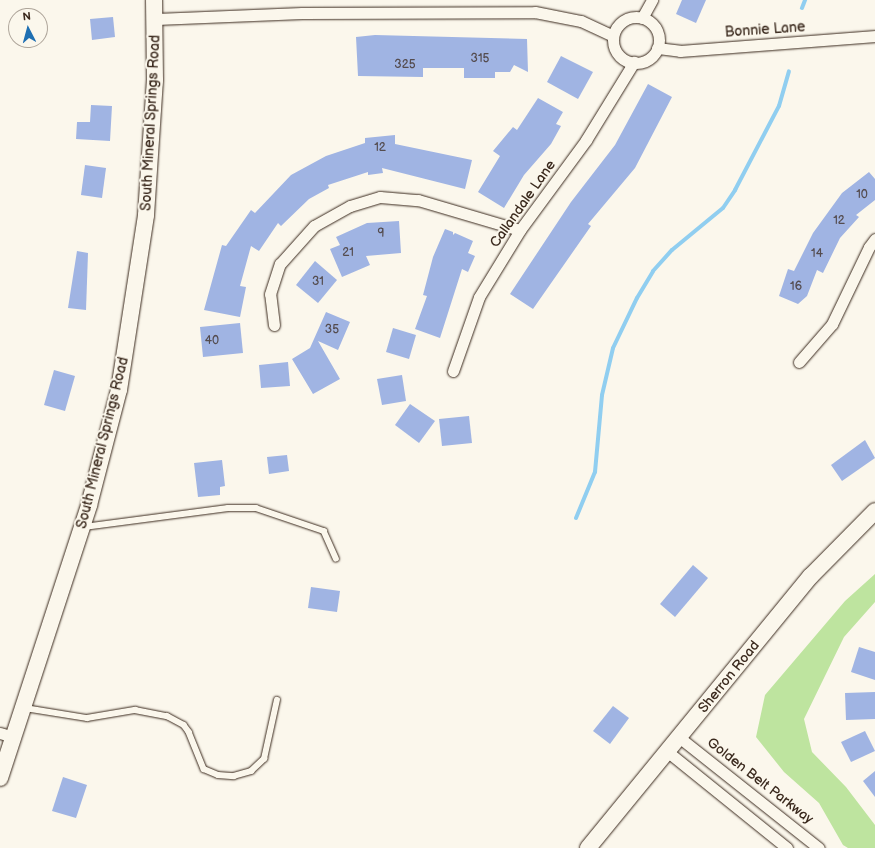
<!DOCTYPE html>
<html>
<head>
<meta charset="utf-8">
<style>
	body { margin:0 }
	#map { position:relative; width:875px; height:848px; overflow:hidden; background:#fbf7ec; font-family:"Balsamiq Sans",sans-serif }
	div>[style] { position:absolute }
	.green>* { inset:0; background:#bee49f }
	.stream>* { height:4px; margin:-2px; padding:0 2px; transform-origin:2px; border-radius:2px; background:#90cef0 }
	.building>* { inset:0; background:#a0b4e3 }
	.roads { filter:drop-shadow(0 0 1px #3b2a1e) drop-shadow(0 0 1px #3b2a1e) }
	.lane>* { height:5.5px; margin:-2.75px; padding:0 2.75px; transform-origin:2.75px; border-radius:2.75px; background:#fbf7ec }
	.street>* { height:11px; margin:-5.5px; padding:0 5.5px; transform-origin:5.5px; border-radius:5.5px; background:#fbf7ec }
	.street>.ring { margin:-5.5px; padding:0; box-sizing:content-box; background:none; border:11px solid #fbf7ec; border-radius:50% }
	.secondary>* { height:16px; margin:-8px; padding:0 8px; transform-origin:8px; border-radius:8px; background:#fbf7ec }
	span { translate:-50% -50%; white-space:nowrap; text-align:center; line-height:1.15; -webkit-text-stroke:4px #fbf7ec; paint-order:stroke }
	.number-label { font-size:12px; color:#544c4f }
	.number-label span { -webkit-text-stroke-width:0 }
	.street-label { font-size:14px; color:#3b2a1e }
	.north { position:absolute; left:8px; top:8px; width:40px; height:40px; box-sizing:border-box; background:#fbf7ec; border:1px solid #aea59a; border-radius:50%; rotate:354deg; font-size:11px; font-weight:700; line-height:16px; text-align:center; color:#3b2a1e }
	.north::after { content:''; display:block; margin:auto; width:14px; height:18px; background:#1f6fb2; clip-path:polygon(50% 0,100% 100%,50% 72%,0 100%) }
</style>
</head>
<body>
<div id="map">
	<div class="green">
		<i style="clip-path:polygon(875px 574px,875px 602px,844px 637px,804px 719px,812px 752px,846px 787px,875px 825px,875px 848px,848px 848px,843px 845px,819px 803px,784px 772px,756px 737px,765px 695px,845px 601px)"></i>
	</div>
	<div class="stream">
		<i style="left:802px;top:8px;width:9px;rotate:-69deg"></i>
		<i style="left:576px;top:518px;width:50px;rotate:-67.6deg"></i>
		<i style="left:595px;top:472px;width:77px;rotate:-84.8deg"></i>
		<i style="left:602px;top:395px;width:48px;rotate:-76.8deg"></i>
		<i style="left:613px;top:348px;width:55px;rotate:-64.4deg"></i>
		<i style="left:637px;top:298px;width:31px;rotate:-59deg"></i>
		<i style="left:653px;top:271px;width:28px;rotate:-48deg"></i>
		<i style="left:672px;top:250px;width:66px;rotate:-39.5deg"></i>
		<i style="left:723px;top:208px;width:22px;rotate:-56deg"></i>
		<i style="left:735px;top:190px;width:95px;rotate:-62.4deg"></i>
		<i style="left:779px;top:106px;width:36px;rotate:-74deg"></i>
	</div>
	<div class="building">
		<i style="clip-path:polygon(682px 0,706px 0,696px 23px,676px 14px)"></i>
		<i style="clip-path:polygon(113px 17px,115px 37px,92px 40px,90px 19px)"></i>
		<i style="clip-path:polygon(375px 35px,527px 39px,528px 72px,514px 65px,510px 72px,495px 72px,495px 78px,464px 78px,464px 68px,423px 68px,423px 77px,358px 76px,356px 37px)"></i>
		<i style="clip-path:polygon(561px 56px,593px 72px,578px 99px,547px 82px)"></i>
		<i style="clip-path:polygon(648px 84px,672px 97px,635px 168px,588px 224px,591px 226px,533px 309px,510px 294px,571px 202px,615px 145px)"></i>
		<i style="clip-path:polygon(538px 98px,563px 112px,556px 124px,561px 126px,551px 144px,524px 175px,504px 208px,478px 192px,500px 156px,493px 151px,513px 127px,517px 130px)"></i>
		<i style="clip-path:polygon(91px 105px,112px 106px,110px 141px,76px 139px,77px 122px,90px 122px)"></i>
		<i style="clip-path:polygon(395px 135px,395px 144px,472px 160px,465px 189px,382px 168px,383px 173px,368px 175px,368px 172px,328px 185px,329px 188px,309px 199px,281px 226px,278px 223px,259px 251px,251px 246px,240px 286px,246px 287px,240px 317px,204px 310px,222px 245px,226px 246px,251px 210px,255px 213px,291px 175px,326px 156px,365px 143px,365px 138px)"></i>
		<i style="clip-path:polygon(85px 165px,106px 168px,102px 198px,81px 195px)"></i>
		<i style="clip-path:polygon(869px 172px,875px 179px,875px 200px,856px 215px,859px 217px,840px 238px,823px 273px,817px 270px,807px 296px,798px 304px,779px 296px,788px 269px,794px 271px,813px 233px,842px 193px)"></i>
		<i style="clip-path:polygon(399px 221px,401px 253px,366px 256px,370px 265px,342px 277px,330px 249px,340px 245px,336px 237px,367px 223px)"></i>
		<i style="clip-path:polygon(445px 229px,453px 232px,453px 235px,455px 233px,473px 241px,468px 253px,475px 256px,468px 272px,462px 269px,440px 338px,415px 329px,427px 296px,423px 295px,433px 257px)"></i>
		<i style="clip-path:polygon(77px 251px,88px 253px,86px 310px,68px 308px)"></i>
		<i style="clip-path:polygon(315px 261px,337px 280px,318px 303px,296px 285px)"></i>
		<i style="clip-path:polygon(326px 312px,350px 322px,338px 350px,318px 341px,340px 379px,313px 394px,292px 359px,310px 348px)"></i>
		<i style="clip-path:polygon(240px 323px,243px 353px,203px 357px,200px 327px)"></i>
		<i style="clip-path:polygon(393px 328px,416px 335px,409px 359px,386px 352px)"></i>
		<i style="clip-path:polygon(288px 362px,290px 386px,261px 388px,259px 365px)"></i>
		<i style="clip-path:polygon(54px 370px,75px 376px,65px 411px,44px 405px)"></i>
		<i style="clip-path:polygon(402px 375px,406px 401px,382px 405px,377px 379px)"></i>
		<i style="clip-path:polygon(410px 404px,435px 421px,419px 443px,395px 425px)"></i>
		<i style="clip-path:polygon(469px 416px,472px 443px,442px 446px,439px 419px)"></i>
		<i style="clip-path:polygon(865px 440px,875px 458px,842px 481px,831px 465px)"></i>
		<i style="clip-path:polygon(287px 455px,289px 471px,269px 474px,267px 457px)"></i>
		<i style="clip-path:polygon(222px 460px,225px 486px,220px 487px,220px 495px,198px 497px,194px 463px)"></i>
		<i style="clip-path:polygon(693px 565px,708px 578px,675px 617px,660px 604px)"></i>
		<i style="clip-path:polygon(311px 587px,340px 591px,337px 612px,308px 608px)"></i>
		<i style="clip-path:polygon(859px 647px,875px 652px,875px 680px,851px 672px)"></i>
		<i style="clip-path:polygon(875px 692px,875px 719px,846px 720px,845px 693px)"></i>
		<i style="clip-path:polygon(613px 706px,629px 718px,610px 744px,593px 731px)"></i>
		<i style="clip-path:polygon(865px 731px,875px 751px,851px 762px,841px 742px)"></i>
		<i style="clip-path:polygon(875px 771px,875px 797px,863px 781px)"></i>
		<i style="clip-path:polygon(63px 777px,87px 785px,76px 818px,52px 811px)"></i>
	</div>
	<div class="roads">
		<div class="lane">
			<i style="left:84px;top:527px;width:145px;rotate:-7.5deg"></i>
			<i style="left:228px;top:508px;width:28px"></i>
			<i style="left:256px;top:508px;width:72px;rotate:18.7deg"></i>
			<i style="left:324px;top:531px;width:30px;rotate:66deg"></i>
			<i style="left:25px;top:708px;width:63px;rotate:9.2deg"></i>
			<i style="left:87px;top:718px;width:49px;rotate:-9.5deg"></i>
			<i style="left:135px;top:710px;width:33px;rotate:11deg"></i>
			<i style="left:167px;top:716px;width:19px;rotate:28deg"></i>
			<i style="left:184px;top:725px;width:9px;rotate:54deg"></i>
			<i style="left:189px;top:732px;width:40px;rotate:68deg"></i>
			<i style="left:204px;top:769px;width:15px;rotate:23deg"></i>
			<i style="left:218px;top:775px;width:16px;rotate:4deg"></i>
			<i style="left:234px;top:776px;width:18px;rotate:-16deg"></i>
			<i style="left:251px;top:771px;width:18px;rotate:-43deg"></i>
			<i style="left:264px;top:759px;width:60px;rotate:-77.6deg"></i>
		</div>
		<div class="street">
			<i class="ring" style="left:613px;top:17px;width:35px;height:35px"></i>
			<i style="left:642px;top:18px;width:21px;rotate:-61deg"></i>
			<i style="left:156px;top:19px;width:146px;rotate:-2.4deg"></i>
			<i style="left:302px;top:13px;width:233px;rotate:-0.2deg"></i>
			<i style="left:535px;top:12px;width:47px;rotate:11.1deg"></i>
			<i style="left:581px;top:21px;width:35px;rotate:25deg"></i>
			<i style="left:657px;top:48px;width:23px;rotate:7deg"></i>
			<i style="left:680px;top:51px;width:196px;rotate:-4.4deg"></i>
			<i style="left:274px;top:325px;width:31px;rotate:-97deg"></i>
			<i style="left:270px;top:294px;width:32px;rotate:-72deg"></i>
			<i style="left:280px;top:264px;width:51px;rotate:-48.2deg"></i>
			<i style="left:314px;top:226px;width:41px;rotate:-29.1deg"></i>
			<i style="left:350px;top:206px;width:31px;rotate:-17deg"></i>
			<i style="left:380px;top:197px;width:38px;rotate:5deg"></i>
			<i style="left:418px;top:200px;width:106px;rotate:16.4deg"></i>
			<i style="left:799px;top:362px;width:50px;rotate:-49deg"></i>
			<i style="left:832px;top:324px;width:85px;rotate:-64.3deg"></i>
			<i style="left:869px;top:247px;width:10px;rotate:-53deg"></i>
			<i style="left:453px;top:371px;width:78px;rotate:-70.6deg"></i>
			<i style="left:479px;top:297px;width:79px;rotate:-58.5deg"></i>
			<i style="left:520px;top:230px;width:112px;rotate:-53.7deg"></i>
			<i style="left:586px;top:140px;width:92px;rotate:-58.4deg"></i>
			<i style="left:0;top:733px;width:14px;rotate:17deg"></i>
			<i style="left:680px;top:738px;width:177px;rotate:38.4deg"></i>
			<i style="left:668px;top:752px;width:153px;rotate:38.9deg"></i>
		</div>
		<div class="secondary">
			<i style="left:0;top:778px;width:287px;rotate:-71.9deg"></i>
			<i style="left:89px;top:505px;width:119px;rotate:-75.4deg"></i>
			<i style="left:119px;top:390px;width:177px;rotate:-81.2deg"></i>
			<i style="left:146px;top:215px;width:135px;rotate:-86.2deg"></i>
			<i style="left:155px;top:80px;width:80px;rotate:-90.7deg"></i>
			<i style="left:588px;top:848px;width:352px;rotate:-50.7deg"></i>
			<i style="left:811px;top:576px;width:91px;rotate:-45.4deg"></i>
		</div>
	</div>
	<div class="number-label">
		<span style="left:480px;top:59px">315</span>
		<span style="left:405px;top:65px">325</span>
		<span style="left:380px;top:148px">12</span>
		<span style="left:862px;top:195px">10</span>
		<span style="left:839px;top:221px">12</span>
		<span style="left:381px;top:234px">9</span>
		<span style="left:348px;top:253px">21</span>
		<span style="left:817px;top:254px">14</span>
		<span style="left:318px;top:282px">31</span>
		<span style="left:796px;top:287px">16</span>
		<span style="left:332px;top:330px">35</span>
		<span style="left:212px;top:341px">40</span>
	</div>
	<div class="street-label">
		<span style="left:765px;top:30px;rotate:-4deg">Bonnie Lane</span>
		<span style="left:151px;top:123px;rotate:-87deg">South Mineral Springs Road</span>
		<span style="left:523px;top:204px;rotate:-55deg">Callandale Lane</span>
		<span style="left:103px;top:443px;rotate:-76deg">South Mineral Springs Road</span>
		<span style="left:729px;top:677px;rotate:-51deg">Sherron Road</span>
		<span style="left:760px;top:781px;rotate:38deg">Golden Belt Parkway</span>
	</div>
	<div class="north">N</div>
</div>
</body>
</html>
